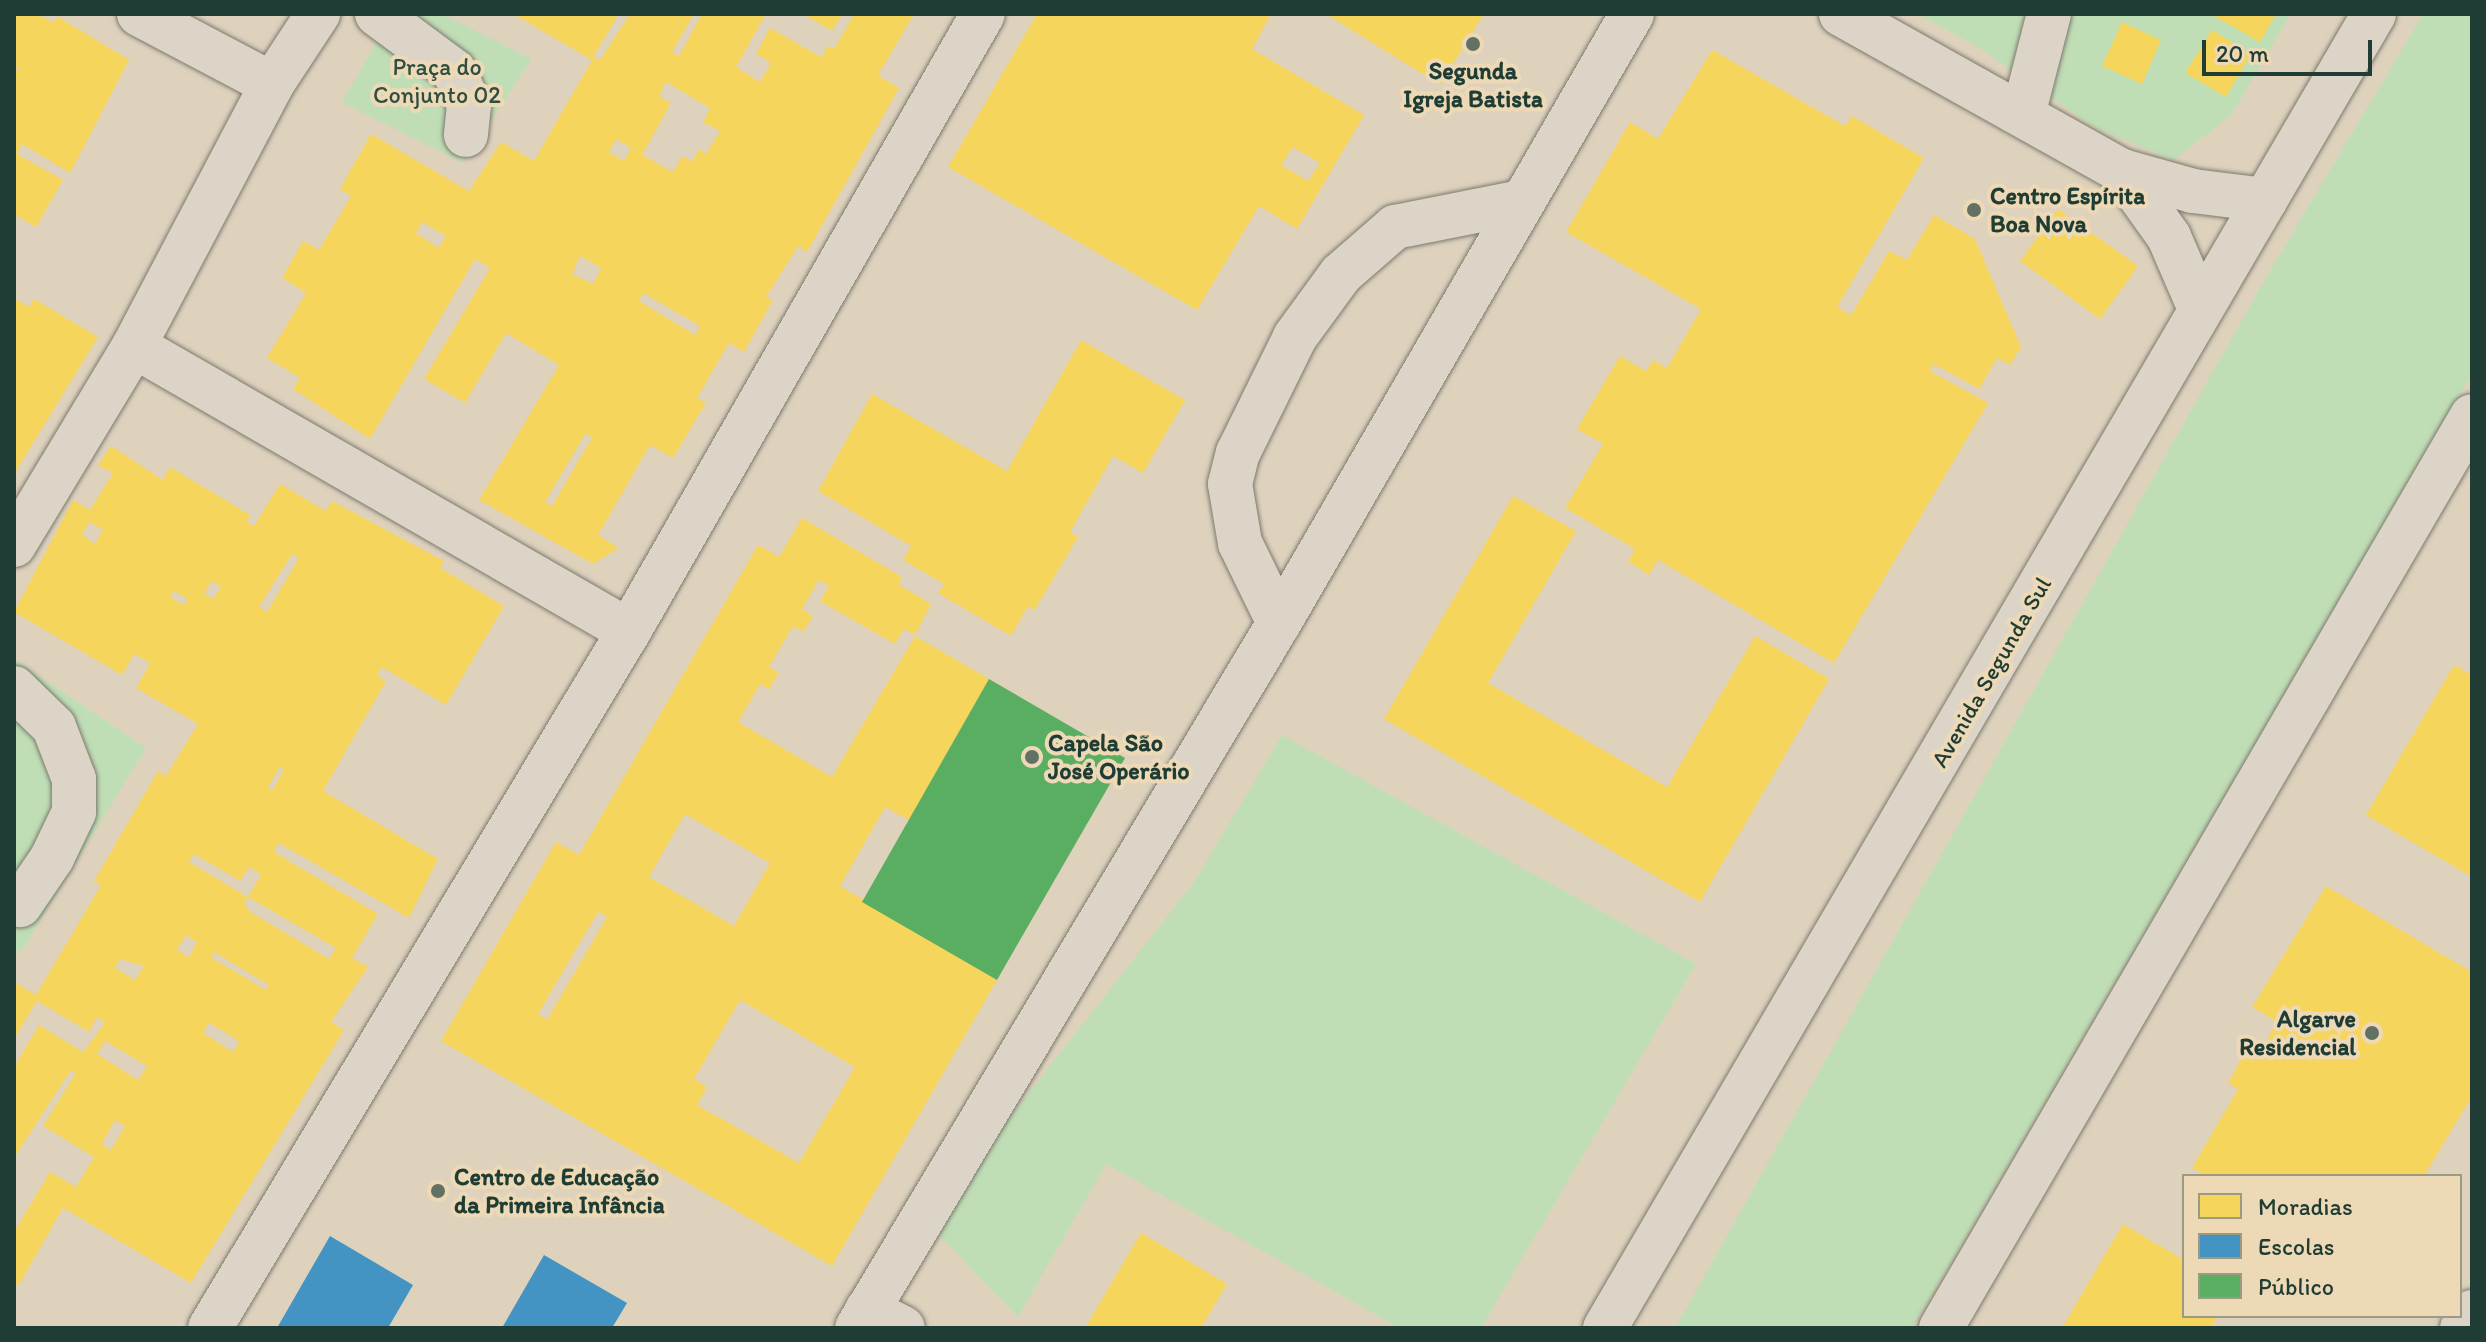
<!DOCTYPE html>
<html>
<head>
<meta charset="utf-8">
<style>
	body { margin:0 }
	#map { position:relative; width:2486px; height:1342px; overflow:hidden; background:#dfd2bd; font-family:Itim,sans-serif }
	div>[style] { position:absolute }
	.green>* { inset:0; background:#c0deb6 }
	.homes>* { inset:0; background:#f6d55c }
	.schools>* { inset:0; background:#4393c3 }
	.public>* { inset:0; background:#5aae61 }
	.roads { filter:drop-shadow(0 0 2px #7b7b6f) drop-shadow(0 0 2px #7b7b6f) }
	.minor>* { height:44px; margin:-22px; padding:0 22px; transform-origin:22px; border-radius:22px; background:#dcd5c7 }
	.major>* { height:44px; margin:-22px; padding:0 22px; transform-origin:22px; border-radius:22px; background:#dcd5c7 }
	.dots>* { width:22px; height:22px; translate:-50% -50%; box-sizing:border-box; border:4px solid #eed9b7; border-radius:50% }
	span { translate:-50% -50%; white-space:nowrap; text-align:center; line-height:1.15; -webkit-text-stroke:8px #eed9b7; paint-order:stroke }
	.park-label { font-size:24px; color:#2d4e40 }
	.poi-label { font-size:24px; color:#1f3d34; font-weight:700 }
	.left { translate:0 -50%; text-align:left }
	.right { translate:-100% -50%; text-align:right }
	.street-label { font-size:24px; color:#1f3d34 }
	.frame { position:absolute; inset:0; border:16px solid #1f3d34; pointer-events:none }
	.legend { position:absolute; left:2182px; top:1174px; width:280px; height:144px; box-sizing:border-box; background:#eed9b7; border:2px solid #9b9b83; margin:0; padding:10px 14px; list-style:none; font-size:24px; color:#1f3d34 }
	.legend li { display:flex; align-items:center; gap:16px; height:40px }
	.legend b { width:40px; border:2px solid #9b9b83 }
	.scale { position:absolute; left:2202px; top:40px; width:170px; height:36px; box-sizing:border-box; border:4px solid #1f3d34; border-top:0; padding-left:10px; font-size:24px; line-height:28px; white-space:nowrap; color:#1f3d34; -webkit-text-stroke:6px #eed9b7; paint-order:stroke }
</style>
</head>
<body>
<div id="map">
	<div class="green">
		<i style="clip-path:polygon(393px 14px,443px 14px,531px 59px,464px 163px,342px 102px)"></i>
		<i style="clip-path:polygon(1917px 14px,2291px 14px,2231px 115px,2174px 160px,2094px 127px,1975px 45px)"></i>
		<i style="clip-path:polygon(2423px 14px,2472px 14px,2472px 374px,1912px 1328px,1675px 1328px,2261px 286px)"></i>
		<i style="clip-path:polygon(14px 659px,146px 748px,21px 952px,14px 948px)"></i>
		<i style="clip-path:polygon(1282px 735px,1696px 964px,1481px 1328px,1400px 1328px,1106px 1164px,1018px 1317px,927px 1223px,1194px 882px)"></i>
	</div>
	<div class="homes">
		<i style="clip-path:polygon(14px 14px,38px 14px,54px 23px,57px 16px,129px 60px,70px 173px,22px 144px,17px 154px,63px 180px,36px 227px,14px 214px,14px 71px,20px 69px,14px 65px)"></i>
		<i style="clip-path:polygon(evenodd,513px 14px,619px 14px,593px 57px,600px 60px,630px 14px,694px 14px,672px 52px,679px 56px,702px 14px,766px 14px,736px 67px,760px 82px,771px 63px,756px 54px,770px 28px,821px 57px,828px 46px,834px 49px,854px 14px,914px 14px,878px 75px,899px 88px,807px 252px,798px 246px,766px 297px,773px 300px,744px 352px,729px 343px,697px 398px,706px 403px,673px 458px,650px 445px,598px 535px,618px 548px,593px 564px,479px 500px,559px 365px,506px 333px,465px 403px,424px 379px,490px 268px,475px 259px,370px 439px,293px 389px,300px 378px,267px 358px,306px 293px,282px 278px,303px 241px,319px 250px,351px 196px,340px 189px,371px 134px,469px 191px,501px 142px,534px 161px,592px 60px,513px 14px,666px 82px,710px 108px,703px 122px,720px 131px,706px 154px,699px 149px,692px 162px,683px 156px,673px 172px,642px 155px,671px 103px,659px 96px,666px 82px,513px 14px,616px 139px,631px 148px,624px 161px,609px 152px,616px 139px,513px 14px,422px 222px,446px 236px,439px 248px,416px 233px,422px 222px,513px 14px,580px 256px,601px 268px,593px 284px,572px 274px,580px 256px,513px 14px,643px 293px,700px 326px,695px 335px,639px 301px,643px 293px,513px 14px,586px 433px,592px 438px,552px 506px,545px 502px,586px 433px)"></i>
		<i style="clip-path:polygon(803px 14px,842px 14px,832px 31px)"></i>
		<i style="clip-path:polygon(evenodd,1037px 14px,1271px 14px,1252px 49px,1364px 115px,1297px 229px,1259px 206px,1197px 310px,948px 167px,1037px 14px,1293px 147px,1320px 163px,1308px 181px,1281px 165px,1293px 147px)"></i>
		<i style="clip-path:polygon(1326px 14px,1484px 14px,1440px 85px)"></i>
		<i style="clip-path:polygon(2210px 14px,2276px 14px,2260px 42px)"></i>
		<i style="clip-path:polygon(2122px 22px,2161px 40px,2142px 84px,2102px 66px)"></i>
		<i style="clip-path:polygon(2212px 30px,2251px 54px,2226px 97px,2185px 73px)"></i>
		<i style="clip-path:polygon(1712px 50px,1845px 126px,1852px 116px,1924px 158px,1837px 307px,1851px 315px,1889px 251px,1907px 260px,1934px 215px,1975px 239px,2021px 347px,2010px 365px,1997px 358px,1979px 389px,1934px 364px,1930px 371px,1988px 403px,1834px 663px,1658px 560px,1649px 575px,1628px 561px,1635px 549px,1565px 508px,1603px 444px,1577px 429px,1620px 356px,1646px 371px,1653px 360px,1667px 368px,1701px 309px,1566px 232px,1630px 122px,1658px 139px)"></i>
		<i style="clip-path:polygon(2058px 209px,2138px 266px,2100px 319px,2020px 261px)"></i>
		<i style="clip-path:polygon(14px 298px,29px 307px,34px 299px,98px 337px,14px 474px)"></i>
		<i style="clip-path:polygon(1081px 340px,1185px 400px,1143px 473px,1113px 456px,1070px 532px,1078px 537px,1034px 611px,1028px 606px,1011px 636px,938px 593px,944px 584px,903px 560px,911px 546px,818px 491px,872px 394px,1007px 471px)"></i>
		<i style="clip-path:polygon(evenodd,111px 446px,163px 480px,170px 467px,250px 515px,247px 522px,254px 526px,280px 484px,326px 511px,332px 501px,444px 561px,440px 568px,504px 606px,446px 705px,382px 667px,377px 675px,386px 681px,323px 791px,438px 859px,409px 918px,279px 843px,274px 852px,378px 914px,352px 958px,368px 967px,331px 1022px,344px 1030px,191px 1283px,63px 1208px,19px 1285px,14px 1282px,14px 1232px,50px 1172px,76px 1187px,94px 1157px,43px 1126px,75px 1074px,71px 1070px,14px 1158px,14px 1067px,39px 1025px,83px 1052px,105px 1023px,97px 1017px,89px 1032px,37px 1001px,14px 1039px,14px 982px,36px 995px,101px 885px,94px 881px,158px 771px,166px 776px,198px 724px,136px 688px,150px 663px,134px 654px,122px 675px,14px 612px,73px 500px,90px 510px,113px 473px,98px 465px,111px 446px,89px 522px,103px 530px,95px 544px,82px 535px,89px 522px,111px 446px,292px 554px,299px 558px,267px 612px,259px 607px,292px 554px,111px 446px,212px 581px,221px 587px,213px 599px,204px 593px,212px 581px,111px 446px,174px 591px,188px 599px,184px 605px,170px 597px,174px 591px,111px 446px,280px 767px,284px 769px,273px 790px,268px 787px,280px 767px,111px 446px,194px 854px,240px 881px,249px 867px,261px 875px,248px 897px,336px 948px,329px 959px,252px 913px,244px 904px,248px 897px,189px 862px,194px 854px,111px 446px,186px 935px,197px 942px,189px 957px,177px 950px,186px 935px,111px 446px,214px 952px,269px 985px,266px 990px,212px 958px,214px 952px,111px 446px,120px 959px,144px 966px,135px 980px,115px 968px,120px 959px,111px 446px,209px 1023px,239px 1041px,233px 1052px,203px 1033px,209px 1023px,111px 446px,105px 1041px,147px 1066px,138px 1080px,97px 1054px,105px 1041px,111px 446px,115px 1120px,125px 1126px,111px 1150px,102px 1144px,115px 1120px)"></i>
		<i style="clip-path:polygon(1513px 496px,1576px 531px,1488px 683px,1667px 787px,1755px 636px,1829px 679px,1700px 902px,1384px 719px)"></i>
		<i style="clip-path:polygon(evenodd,802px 518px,902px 577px,898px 584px,931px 604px,915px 635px,904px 629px,895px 644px,820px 601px,829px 586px,819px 580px,802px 609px,813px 616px,803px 632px,793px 626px,769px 667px,779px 673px,769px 689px,760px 684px,738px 722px,832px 777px,915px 636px,989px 679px,909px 820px,885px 807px,840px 886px,997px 980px,832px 1266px,441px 1041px,556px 842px,579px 855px,758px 545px,779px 557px,802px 518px,685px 814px,770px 863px,734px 926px,649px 877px,685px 814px,802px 518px,598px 912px,607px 917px,547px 1020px,538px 1014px,598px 912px,802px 518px,740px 1000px,855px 1067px,799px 1163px,697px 1105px,707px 1087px,694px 1079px,740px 1000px)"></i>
		<i style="clip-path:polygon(2454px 665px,2472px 675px,2472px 877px,2366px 815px)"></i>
		<i style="clip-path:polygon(2326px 886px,2472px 972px,2472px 1096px,2424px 1176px,2206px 1176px,2192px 1168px,2238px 1089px,2228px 1083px,2250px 1043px,2261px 1050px,2277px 1022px,2252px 1007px)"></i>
		<i style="clip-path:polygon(2123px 1224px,2184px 1260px,2184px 1316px,2218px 1316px,2211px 1328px,2062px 1328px)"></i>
		<i style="clip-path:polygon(1141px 1233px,1227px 1284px,1201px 1328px,1085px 1328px)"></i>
	</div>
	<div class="schools">
		<i style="clip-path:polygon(330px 1236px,413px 1285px,388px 1328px,277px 1328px)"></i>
		<i style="clip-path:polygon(544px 1255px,627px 1303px,612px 1328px,502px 1328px)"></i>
	</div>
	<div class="public">
		<i style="clip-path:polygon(989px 679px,1125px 758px,997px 980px,862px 902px)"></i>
	</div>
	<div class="roads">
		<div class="minor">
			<i style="left:139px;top:14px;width:150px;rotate:27.8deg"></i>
			<i style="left:272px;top:84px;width:84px;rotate:-56.7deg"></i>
			<i style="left:377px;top:14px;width:96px;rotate:36.5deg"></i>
			<i style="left:454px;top:71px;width:37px;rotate:66deg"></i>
			<i style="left:469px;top:105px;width:30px;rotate:96deg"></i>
			<i style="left:1841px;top:14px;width:322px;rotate:29.2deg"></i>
			<i style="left:2122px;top:171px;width:74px;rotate:15.7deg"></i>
			<i style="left:2193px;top:191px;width:73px;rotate:7.1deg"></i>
			<i style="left:2023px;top:115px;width:104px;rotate:-75.6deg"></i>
			<i style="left:2122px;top:171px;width:81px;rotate:54.5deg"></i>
			<i style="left:2169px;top:237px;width:78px;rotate:66.7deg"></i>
			<i style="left:134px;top:346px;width:571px;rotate:29.93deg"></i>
			<i style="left:14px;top:545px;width:232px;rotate:-58.9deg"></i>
			<i style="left:134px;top:346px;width:296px;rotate:-62.2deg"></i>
			<i style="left:1279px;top:623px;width:89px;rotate:-116deg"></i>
			<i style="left:1240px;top:543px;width:60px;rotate:-99.6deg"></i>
			<i style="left:1230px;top:484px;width:32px;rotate:-76deg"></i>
			<i style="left:1238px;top:453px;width:129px;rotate:-63.8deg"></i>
			<i style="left:1295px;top:337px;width:78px;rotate:-53.9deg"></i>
			<i style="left:1341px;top:274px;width:72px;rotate:-41deg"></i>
			<i style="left:1395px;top:227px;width:128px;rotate:-11.2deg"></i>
			<i style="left:14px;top:688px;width:56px;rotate:44.3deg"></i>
			<i style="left:54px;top:727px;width:56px;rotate:69deg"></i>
			<i style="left:74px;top:779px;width:33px;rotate:90deg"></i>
			<i style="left:74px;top:812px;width:51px;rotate:115.6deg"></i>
			<i style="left:52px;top:858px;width:57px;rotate:124.2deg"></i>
			<i style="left:867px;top:1310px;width:40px;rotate:26.6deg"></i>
			<i style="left:210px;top:1328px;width:813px;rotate:-58.99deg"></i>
			<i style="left:629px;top:631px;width:711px;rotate:-60.16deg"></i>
			<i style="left:857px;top:1328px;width:822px;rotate:-59.1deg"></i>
			<i style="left:1279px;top:623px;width:704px;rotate:-59.9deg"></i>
			<i style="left:2462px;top:1328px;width:19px;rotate:-58deg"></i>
		</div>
		<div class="major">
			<i style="left:1605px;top:1328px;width:1522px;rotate:-59.66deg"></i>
			<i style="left:1941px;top:1328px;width:1055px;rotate:-59.79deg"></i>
		</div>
	</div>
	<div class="dots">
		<i style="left:1473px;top:44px;background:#627164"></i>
		<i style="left:1974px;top:210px;background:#627164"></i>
		<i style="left:1032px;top:757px;background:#627164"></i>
		<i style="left:2372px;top:1033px;background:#627164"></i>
		<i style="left:438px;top:1191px;background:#627164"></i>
	</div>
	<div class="park-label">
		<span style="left:437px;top:81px">Praça do<br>Conjunto 02</span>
	</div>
	<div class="poi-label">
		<span style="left:1473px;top:85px">Segunda<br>Igreja Batista</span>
		<span class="left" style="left:1990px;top:210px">Centro Espírita<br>Boa Nova</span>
		<span class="left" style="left:1048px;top:757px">Capela São<br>José Operário</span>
		<span class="right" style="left:2356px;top:1033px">Algarve<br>Residencial</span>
		<span class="left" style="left:454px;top:1191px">Centro de Educação<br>da Primeira Infância</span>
	</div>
	<div class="street-label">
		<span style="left:1991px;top:672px;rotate:-60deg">Avenida Segunda Sul</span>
	</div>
	<div class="frame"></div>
	<ul class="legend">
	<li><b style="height:22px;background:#f6d55c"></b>Moradias</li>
	<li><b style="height:22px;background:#4393c3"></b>Escolas</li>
	<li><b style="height:22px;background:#5aae61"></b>Público</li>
	</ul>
	<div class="scale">20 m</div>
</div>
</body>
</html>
